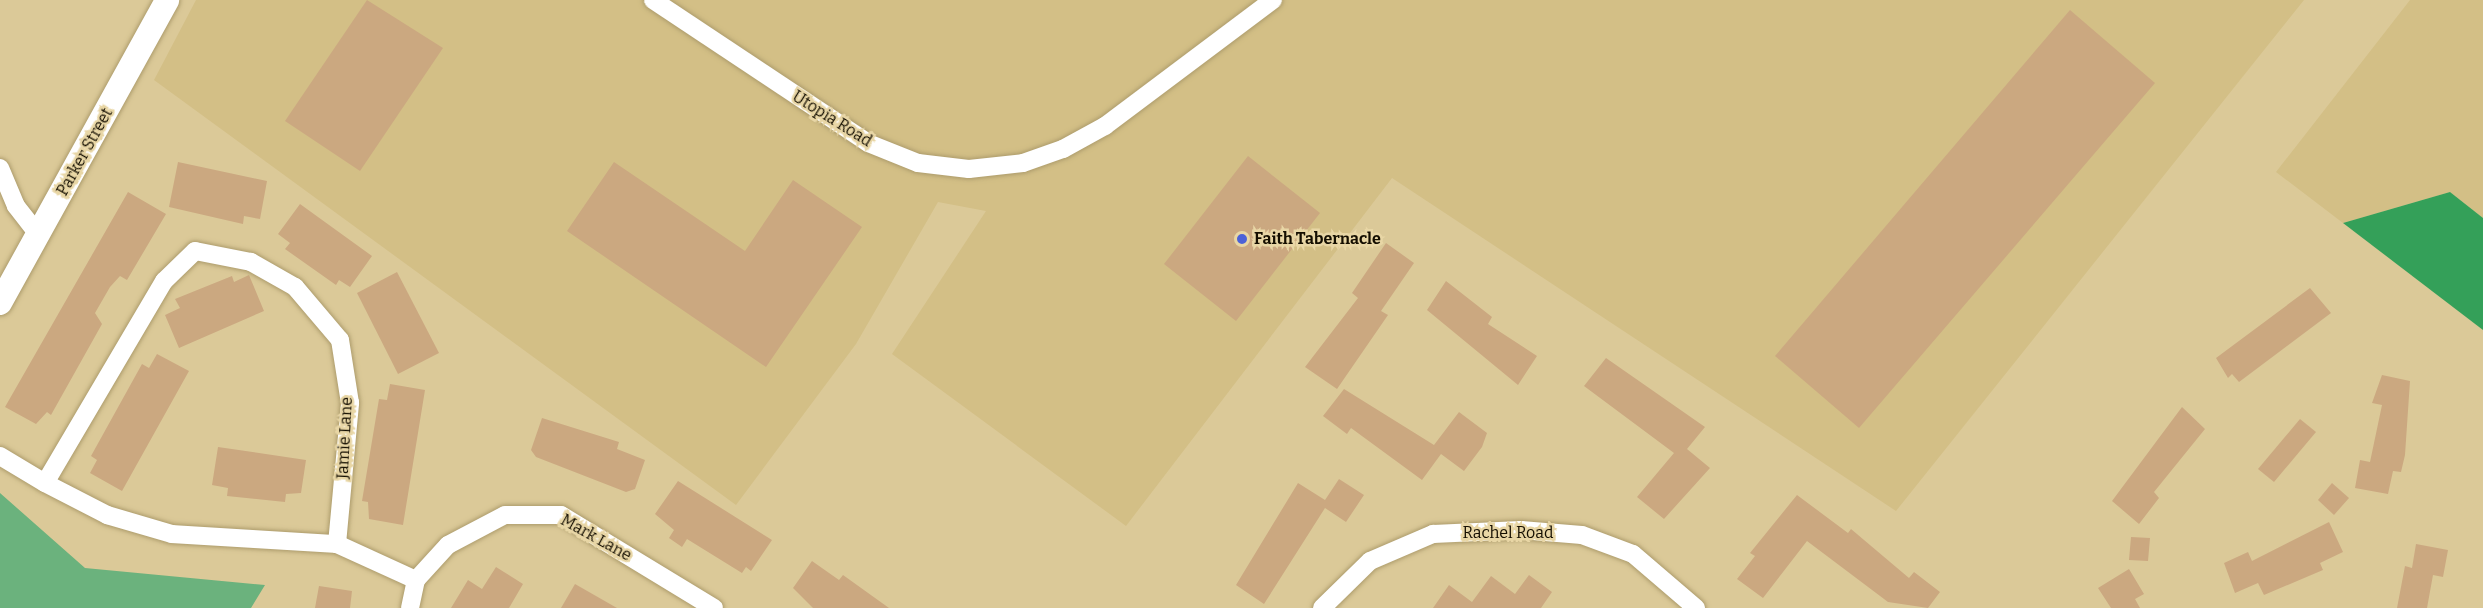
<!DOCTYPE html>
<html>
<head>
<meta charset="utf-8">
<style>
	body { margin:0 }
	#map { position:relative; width:2483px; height:608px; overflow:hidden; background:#dbc998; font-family:Bitter,serif }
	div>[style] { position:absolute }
	.built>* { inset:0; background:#d3bf86 }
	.green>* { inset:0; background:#6bb27d }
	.forest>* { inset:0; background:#34a059 }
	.building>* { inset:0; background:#cba880 }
	.roads { filter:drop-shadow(0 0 2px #ad9c6c) drop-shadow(0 0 2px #ad9c6c) }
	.minor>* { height:18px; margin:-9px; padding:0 9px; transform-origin:9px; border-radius:9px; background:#fff }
	.tertiary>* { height:24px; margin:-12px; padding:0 12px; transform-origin:12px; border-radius:12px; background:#fff }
	.dots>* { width:16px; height:16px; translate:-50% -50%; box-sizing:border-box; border:3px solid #e8d6a5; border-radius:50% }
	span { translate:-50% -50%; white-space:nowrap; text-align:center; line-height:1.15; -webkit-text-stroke:5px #e8d6a5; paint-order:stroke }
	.street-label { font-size:16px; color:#140e00 }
	.poi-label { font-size:16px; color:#140e00; font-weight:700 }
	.left { translate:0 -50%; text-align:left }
</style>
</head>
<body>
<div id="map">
	<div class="built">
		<i style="clip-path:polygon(196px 0,2304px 0,1896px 511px,1392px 178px,1126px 526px,892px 354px,986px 211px,938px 202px,856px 344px,736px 505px,154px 80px)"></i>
		<i style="clip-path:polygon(2410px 0,2483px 0,2483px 218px,2450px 192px,2343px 223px,2276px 172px)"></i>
	</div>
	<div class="green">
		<i style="clip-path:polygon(0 493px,85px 568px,265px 585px,251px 608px,0 608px)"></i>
	</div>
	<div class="forest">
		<i style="clip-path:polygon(2450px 192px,2483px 218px,2483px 330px,2343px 223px)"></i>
	</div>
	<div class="building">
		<i style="clip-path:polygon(367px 0,443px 48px,360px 171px,285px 121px)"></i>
		<i style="clip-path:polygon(2070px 10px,2155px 83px,1859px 428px,1775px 356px)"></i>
		<i style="clip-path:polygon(1248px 156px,1320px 213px,1236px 321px,1164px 264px)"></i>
		<i style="clip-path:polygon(178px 162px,267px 181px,260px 219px,244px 216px,243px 224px,169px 207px)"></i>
		<i style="clip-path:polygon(614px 162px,745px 251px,793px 180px,862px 227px,766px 367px,567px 231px)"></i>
		<i style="clip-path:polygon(128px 192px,166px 214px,127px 280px,120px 276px,110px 287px,95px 313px,102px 324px,51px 415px,47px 412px,36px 424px,5px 407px)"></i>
		<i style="clip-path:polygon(300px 204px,372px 256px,350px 287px,339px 280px,336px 285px,285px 249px,290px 243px,278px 234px)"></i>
		<i style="clip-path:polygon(1386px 243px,1414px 263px,1381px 311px,1388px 315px,1337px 389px,1305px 367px,1358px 298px,1352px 293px)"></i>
		<i style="clip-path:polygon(397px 272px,439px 353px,398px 374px,357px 293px)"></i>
		<i style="clip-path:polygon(249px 275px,264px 311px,179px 348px,165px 315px,180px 308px,175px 299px,232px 276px,234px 282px)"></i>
		<i style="clip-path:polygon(1446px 281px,1492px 317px,1488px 324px,1537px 356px,1518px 385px,1427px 310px)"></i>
		<i style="clip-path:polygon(2310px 288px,2331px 313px,2239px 382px,2232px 374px,2228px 378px,2216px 358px)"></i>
		<i style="clip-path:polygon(157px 354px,189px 371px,122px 491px,90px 473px,97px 460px,91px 456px,142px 364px,149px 368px)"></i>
		<i style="clip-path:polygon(1606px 358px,1705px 427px,1687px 449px,1710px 468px,1664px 519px,1637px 497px,1674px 453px,1584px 386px)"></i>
		<i style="clip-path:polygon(2382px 375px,2410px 381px,2405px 455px,2401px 472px,2393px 471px,2388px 494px,2355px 488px,2360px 460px,2370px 462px,2382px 405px,2372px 403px)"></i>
		<i style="clip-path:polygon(390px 384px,425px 390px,403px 525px,369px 519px,368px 502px,362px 501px,379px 399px,387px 400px)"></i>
		<i style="clip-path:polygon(1344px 389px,1434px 445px,1459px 412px,1487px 433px,1482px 447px,1464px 471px,1441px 454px,1422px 480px,1351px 428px,1347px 434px,1323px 416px)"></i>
		<i style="clip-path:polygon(2182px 407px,2205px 429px,2154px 492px,2159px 498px,2139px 524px,2112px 501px)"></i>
		<i style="clip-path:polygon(542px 418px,619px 442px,617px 449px,645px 460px,635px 489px,626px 492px,536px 457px,531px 450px)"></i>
		<i style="clip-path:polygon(2300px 419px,2316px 432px,2274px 482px,2258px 469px)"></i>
		<i style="clip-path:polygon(218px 447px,306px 460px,301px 493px,286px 494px,285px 502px,227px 496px,228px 488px,212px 485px)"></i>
		<i style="clip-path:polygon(1339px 479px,1364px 495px,1346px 522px,1325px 508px,1264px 604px,1236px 585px,1298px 483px,1325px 500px)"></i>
		<i style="clip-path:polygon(678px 481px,772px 540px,751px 571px,746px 567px,742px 573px,687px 539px,682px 547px,669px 538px,674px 530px,655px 514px)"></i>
		<i style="clip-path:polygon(2332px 483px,2349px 498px,2334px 515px,2318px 500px)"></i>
		<i style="clip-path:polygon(1797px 495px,1848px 533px,1851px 529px,1909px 578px,1914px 572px,1940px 592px,1928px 608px,1888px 602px,1807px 541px,1763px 598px,1737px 579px,1755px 556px,1750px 553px)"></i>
		<i style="clip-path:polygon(2329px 522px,2343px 552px,2320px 563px,2323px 570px,2264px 595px,2258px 583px,2235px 593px,2224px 563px,2248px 552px,2252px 561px)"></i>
		<i style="clip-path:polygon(2131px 537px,2150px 538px,2148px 561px,2129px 560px)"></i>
		<i style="clip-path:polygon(2416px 544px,2448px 550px,2443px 577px,2433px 575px,2427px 608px,2397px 608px,2405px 566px,2412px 568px)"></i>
		<i style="clip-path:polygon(812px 561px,839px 580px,843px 575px,889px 608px,813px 608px,793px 588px)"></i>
		<i style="clip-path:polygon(496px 567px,523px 584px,509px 608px,451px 608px,468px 580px,482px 589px)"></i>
		<i style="clip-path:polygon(2129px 569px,2144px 594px,2135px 599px,2140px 608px,2111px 608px,2098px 588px)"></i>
		<i style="clip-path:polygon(1529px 575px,1552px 592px,1541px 608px,1433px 608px,1449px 585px,1472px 602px,1491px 576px,1515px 594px)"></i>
		<i style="clip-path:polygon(575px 584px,617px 608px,561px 608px)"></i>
		<i style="clip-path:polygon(319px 586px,352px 591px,350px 608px,315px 608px)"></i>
	</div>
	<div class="roads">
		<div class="minor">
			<i style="left:653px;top:0;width:258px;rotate:33.6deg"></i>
			<i style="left:868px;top:143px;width:54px;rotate:21.8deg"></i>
			<i style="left:918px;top:163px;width:51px;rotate:6.7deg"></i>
			<i style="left:969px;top:169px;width:54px;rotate:-6.3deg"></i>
			<i style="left:1023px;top:163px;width:42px;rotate:-19.3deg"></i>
			<i style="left:1063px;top:149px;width:48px;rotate:-28.7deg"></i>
			<i style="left:1105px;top:126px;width:210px;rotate:-36.9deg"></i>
			<i style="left:0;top:168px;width:41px;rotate:67.2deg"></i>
			<i style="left:16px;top:206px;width:37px;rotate:52deg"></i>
			<i style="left:0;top:456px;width:52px;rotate:31deg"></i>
			<i style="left:45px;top:483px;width:70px;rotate:27.3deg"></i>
			<i style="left:107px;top:515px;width:68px;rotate:16.3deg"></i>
			<i style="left:172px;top:534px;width:165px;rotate:3.5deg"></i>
			<i style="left:337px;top:544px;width:142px;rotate:-84.7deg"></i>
			<i style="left:350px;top:403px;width:64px;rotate:-99deg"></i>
			<i style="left:340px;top:340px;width:70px;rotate:-130.3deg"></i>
			<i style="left:295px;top:287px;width:51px;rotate:-150.4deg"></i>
			<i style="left:251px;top:262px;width:57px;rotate:-168.9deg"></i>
			<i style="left:195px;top:251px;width:43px;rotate:135.9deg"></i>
			<i style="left:164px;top:281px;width:234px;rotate:120.5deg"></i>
			<i style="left:337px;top:544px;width:87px;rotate:24.5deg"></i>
			<i style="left:410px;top:608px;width:29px;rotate:-78deg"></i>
			<i style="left:416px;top:580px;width:47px;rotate:-47.6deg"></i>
			<i style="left:448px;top:545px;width:64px;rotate:-27.8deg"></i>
			<i style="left:505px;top:515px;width:56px"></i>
			<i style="left:561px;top:515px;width:179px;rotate:31.3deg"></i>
			<i style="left:1322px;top:608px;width:67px;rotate:-44.4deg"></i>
			<i style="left:1370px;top:561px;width:69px;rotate:-23.2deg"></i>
			<i style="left:1433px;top:534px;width:88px;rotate:-2.6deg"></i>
			<i style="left:1521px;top:530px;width:61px;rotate:4.7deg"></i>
			<i style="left:1582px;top:535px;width:54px;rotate:20.4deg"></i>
			<i style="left:1633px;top:554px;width:83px;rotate:40.6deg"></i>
		</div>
		<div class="tertiary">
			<i style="left:0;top:303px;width:346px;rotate:-61.1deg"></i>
		</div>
	</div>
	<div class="dots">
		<i style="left:1242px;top:239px;background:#4c62d7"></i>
	</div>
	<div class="street-label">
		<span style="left:832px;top:119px;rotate:32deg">Utopia Road</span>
		<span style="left:85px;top:152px;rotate:-61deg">Parker Street</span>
		<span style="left:345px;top:438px;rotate:-87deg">Jamie Lane</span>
		<span style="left:1508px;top:533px">Rachel Road</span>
		<span style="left:596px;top:538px;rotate:29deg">Mark Lane</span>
	</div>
	<div class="poi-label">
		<span class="left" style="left:1254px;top:239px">Faith Tabernacle</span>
	</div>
</div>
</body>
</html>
